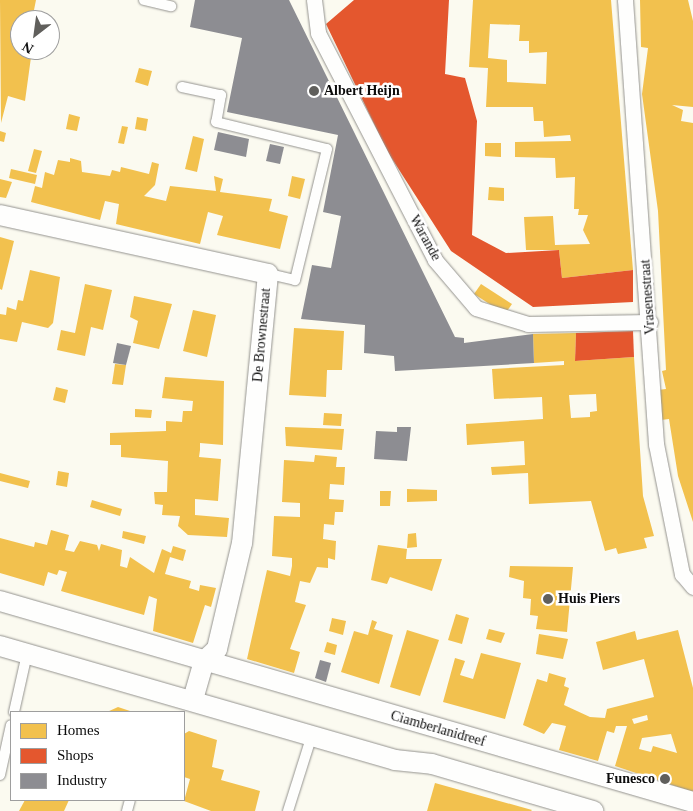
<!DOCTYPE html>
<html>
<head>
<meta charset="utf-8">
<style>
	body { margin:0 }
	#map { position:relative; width:693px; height:811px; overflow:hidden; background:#fbfaf0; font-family:"Times New Roman",serif }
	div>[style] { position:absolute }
	.homes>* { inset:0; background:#f2c14e }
	.shops>* { inset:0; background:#e4572e }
	.industry>* { inset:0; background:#8d8d92 }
	.roads { filter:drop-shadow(0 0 1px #94938f) drop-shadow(0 0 1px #94938f) }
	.service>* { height:10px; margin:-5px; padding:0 5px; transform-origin:5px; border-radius:5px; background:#fefefd }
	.pedestrian>* { height:15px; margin:-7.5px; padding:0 7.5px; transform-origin:7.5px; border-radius:7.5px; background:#fefefd }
	.minor>* { height:20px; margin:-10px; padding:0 10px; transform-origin:10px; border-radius:10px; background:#fefefd }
	.dots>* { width:14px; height:14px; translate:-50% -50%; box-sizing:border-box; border:2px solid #fff; border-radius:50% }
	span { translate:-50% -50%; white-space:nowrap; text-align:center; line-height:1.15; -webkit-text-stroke:5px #fff; paint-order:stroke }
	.poi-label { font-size:14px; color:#0c0c0c; font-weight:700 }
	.left { translate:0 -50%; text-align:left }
	.right { translate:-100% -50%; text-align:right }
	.street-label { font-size:14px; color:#0c0c0c }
	.legend { position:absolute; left:10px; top:711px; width:175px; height:90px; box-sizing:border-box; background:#fff; border:1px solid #9e9e9e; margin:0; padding:6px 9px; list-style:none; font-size:15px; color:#0c0c0c }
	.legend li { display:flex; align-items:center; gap:10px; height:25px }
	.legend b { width:25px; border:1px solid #9e9e9e }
	.north { position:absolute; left:10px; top:10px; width:50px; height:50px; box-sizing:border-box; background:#fff; border:1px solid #9e9e9e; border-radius:50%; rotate:210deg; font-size:14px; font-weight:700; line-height:20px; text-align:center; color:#0c0c0c }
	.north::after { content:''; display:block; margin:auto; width:18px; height:22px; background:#605f5c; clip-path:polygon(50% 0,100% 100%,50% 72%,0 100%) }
</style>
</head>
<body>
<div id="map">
	<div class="homes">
		<i style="clip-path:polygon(0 0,36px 0,32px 20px,20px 20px,20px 50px,32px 50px,25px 101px,8px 96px,1px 123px)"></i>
		<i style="clip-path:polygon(evenodd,473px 0,611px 0,633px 270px,562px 278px,559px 250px,526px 250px,524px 217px,553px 216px,555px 245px,590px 244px,583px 230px,588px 215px,578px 215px,579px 209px,574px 209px,575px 177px,556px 178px,555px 158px,515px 157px,515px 142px,571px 141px,570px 135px,544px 137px,543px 121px,534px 121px,533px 107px,486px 107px,488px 68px,469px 67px,473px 0,490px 24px,520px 25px,519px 41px,529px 41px,529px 53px,547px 52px,546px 84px,507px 82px,507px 60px,488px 58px,490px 24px)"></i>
		<i style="clip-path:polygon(640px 0,688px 0,693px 21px,693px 107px,672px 105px,683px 110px,681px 121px,693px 123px,693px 522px,678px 476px,669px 419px,661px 420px,658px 390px,666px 389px,662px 371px,666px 370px,658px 211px,642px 94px,648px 48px,641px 47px)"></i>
		<i style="clip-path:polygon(139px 68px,152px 71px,148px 86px,135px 82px)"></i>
		<i style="clip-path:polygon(69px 114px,80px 117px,77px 131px,66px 129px)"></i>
		<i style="clip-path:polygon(137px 117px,148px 119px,146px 131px,135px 129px)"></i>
		<i style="clip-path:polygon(122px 126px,128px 127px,124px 144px,118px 143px)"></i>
		<i style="clip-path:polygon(0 131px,6px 133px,4px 142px,0 141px)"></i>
		<i style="clip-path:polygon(193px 136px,204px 139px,197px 172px,185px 169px)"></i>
		<i style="clip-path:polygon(485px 143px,501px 143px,501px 157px,485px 156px)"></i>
		<i style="clip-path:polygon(34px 149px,42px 151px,36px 173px,28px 171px)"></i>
		<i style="clip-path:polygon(70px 158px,81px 161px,82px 172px,110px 176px,112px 170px,120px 172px,121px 167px,149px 174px,152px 162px,159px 164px,155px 185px,144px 196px,166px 201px,170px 186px,216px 191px,214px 176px,223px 179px,220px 192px,272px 199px,269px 211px,288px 216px,280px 249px,217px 235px,223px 216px,208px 212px,200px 244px,116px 224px,119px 204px,105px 201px,100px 220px,31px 202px,35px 186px,42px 188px,45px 172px,54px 175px,58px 160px,70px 162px)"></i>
		<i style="clip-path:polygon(11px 169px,37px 175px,35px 184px,9px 178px)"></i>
		<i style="clip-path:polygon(292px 176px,305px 179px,300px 199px,288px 196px)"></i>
		<i style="clip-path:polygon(0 179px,12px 182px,6px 198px,0 197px)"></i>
		<i style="clip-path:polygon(489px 187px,504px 188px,504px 201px,488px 200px)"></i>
		<i style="clip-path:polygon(0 237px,14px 241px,2px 290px,0 289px)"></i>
		<i style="clip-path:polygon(30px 270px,60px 277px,53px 323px,48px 328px,22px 322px,17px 342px,0 339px,0 314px,6px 315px,7px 307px,16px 310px,18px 300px,23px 301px)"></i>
		<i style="clip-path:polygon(85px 284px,112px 290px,103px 330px,91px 327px,85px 356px,57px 350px,61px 330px,75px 333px)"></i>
		<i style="clip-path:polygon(481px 284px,512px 304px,505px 314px,474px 294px)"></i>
		<i style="clip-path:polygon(134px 296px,172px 304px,159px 349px,133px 343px,138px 321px,130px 317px)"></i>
		<i style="clip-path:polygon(193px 310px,216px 315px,207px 357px,183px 351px)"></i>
		<i style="clip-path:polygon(294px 328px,344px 331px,342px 370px,327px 370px,326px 397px,289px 395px)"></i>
		<i style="clip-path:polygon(evenodd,576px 333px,575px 361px,634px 357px,643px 496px,654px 536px,644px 538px,647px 548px,618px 554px,616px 548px,605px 551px,591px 501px,529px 504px,528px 473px,492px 475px,491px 467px,525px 465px,524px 441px,467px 445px,466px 424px,543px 419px,542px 397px,494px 399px,492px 369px,564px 365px,564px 361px,534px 363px,533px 334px,576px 333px,596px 394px,597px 411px,590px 412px,590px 417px,571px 418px,569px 395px,596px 394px)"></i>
		<i style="clip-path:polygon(115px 364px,126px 365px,123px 385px,112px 384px)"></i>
		<i style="clip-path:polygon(165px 377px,224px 381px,223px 445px,200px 443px,200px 450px,199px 457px,221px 459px,218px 501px,195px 499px,195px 515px,229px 518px,227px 537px,188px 535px,178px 526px,180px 516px,162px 515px,163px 505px,155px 504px,154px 492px,167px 492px,168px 461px,121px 457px,121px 445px,110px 445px,110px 433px,166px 431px,166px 421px,182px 422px,183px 411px,192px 411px,193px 401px,162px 398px)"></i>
		<i style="clip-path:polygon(56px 387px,68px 390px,65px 403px,53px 400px)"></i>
		<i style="clip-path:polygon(135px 409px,152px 410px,151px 418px,135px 417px)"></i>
		<i style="clip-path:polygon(324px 413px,342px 414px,341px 426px,323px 425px)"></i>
		<i style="clip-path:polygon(285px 427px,344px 429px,342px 450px,286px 446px)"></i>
		<i style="clip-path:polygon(315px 455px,337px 457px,336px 467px,345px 467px,344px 485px,330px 484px,329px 499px,344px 500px,343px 512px,335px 512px,334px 525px,324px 524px,323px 539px,336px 541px,335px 560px,328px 558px,328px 568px,317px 567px,310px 583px,300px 581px,295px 602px,306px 605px,290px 649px,300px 652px,294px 673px,247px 659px,267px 570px,290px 576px,292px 566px,292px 558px,272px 556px,274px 516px,300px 517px,300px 503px,282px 502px,284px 460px,314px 462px)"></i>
		<i style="clip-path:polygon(58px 471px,69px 473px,67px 487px,56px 485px)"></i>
		<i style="clip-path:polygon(0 473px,30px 481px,28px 488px,0 481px)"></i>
		<i style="clip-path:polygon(407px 489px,437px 490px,437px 501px,407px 502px)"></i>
		<i style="clip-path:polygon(380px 491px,391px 491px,390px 506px,380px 506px)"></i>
		<i style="clip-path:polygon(92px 500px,122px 509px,120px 516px,90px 507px)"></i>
		<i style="clip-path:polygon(51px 530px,69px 535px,65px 550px,74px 552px,80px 541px,97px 545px,99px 551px,101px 544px,122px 550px,120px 566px,127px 568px,130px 557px,154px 573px,162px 549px,171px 553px,173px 546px,186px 550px,183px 561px,170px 557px,165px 574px,191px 581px,189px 588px,199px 591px,200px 585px,216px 588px,211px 607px,205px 605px,193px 643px,153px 631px,157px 599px,149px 596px,144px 615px,61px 591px,67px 572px,59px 570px,57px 575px,48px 572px,44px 586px,0 573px,0 538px,34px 547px,35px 542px,47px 545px)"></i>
		<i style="clip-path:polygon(123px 531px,146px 536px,144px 544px,122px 538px)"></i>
		<i style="clip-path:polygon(416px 533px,417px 547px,407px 548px,408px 534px)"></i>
		<i style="clip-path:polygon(378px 545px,407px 549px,406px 559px,442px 559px,432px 591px,390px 577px,387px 584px,371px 580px)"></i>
		<i style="clip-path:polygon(510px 566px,573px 567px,567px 632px,536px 629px,538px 616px,530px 615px,531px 599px,523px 598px,524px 581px,509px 577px)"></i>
		<i style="clip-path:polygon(456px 614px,469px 618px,462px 644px,448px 640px)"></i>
		<i style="clip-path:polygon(332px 618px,346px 621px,343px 635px,329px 631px)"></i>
		<i style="clip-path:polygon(372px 620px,377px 622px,374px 629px,393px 635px,379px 684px,341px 672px,354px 631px,368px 635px)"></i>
		<i style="clip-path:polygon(489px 629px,505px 633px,501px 643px,486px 639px)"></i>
		<i style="clip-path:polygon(407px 630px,439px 640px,420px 696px,390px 687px)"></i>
		<i style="clip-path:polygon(evenodd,678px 630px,693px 688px,693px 792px,615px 766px,627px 726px,616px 726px,614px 733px,607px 731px,598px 761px,559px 750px,566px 726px,552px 723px,544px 734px,523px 725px,537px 679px,547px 682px,549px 673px,566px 678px,564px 686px,569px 688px,564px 705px,590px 717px,605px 718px,607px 709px,654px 697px,644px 659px,603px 670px,596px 642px,635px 631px,637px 640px,678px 630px,647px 715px,648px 720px,634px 724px,632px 719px,647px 715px,678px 630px,671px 734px,677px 753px,653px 746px,651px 752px,639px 749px,642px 738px,671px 734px)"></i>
		<i style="clip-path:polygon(539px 634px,568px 639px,563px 659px,536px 654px)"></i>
		<i style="clip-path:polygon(327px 642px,337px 645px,335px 655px,324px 652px)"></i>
		<i style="clip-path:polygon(481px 653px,521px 663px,505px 719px,443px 702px,455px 658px,465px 661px,460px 675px,473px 679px)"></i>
		<i style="clip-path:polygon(118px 707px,133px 712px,107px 712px)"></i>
		<i style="clip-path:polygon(189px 731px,217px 740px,212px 767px,224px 770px,221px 780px,260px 791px,255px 811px,211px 811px,184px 801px,190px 779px,184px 777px,184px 734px)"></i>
		<i style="clip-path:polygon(435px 783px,532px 810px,531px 811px,427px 811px)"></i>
		<i style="clip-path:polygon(25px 800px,69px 800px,64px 811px,19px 811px)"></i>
	</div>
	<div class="shops">
		<i style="clip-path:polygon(354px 0,449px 0,445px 74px,465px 78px,477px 121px,472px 235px,506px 253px,559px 250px,562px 278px,633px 270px,633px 302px,533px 307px,451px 251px,387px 151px,326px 24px)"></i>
		<i style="clip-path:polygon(633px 331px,634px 357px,575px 361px,576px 333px)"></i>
	</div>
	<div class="industry">
		<i style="clip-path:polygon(195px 0,289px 0,455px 337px,464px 338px,464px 343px,533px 334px,534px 363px,395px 371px,394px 356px,364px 353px,365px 325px,301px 319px,312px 265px,331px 268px,341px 216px,323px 212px,338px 135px,227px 112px,242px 38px,190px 27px)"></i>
		<i style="clip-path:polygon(218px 132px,249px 139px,246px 157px,214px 150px)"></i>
		<i style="clip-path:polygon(270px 144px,284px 147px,280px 164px,266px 161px)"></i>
		<i style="clip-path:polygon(117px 343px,131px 346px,126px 365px,113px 363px)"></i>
		<i style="clip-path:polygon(397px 427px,411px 427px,407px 461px,374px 459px,376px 431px,397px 432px)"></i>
		<i style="clip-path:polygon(320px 660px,331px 663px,326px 682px,315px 678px)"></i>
	</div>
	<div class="roads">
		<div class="service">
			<i style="left:144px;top:0;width:28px;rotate:13deg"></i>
			<i style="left:182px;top:87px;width:40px;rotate:12deg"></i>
			<i style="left:221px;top:95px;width:27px;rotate:100deg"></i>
			<i style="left:216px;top:122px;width:114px;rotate:13.7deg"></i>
			<i style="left:327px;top:149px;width:135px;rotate:103.7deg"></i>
			<i style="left:295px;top:280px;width:28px;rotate:-167deg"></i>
			<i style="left:14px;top:712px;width:59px;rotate:-77.4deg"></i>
			<i style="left:0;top:775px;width:51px;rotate:-77.6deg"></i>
			<i style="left:127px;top:811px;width:11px;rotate:-75deg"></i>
			<i style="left:288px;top:811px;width:80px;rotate:-72.5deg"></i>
		</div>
		<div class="pedestrian">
			<i style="left:314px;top:0;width:33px;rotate:83deg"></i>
			<i style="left:318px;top:33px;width:255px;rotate:62.7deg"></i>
			<i style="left:435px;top:260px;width:63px;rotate:49.5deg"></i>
			<i style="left:476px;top:308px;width:54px;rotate:17.1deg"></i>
			<i style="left:528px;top:324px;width:122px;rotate:-0.9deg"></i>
			<i style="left:625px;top:0;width:445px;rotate:86deg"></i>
			<i style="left:656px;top:444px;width:133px;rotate:78.7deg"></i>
			<i style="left:682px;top:574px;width:17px;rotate:50deg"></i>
		</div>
		<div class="minor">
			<i style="left:0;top:215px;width:274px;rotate:12.4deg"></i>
			<i style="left:268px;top:274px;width:270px;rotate:95.5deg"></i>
			<i style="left:242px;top:543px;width:109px;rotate:103.3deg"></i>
			<i style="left:217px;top:649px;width:18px;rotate:137deg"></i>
			<i style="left:204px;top:661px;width:40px;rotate:106deg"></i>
			<i style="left:0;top:601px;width:722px;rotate:16.17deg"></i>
			<i style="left:0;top:646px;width:411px;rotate:16.1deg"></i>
			<i style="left:395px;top:760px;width:37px;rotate:6deg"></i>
			<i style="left:432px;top:764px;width:168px;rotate:16.3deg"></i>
		</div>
	</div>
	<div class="dots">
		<i style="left:314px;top:91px;background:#605f5c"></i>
		<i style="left:548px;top:599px;background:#605f5c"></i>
		<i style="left:665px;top:779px;background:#605f5c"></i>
	</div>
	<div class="poi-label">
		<span class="left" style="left:324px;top:91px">Albert Heijn</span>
		<span class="left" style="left:558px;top:599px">Huis Piers</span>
		<span class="right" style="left:655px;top:779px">Funesco</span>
	</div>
	<div class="street-label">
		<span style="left:425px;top:238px;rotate:61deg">Warande</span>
		<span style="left:648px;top:297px;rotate:-94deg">Vrasenestraat</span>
		<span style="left:262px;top:335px;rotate:-85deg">De Brownestraat</span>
		<span style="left:438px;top:729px;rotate:16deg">Ciamberlanidreef</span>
	</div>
	<ul class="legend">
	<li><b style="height:14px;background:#f2c14e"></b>Homes</li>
	<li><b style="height:14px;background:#e4572e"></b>Shops</li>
	<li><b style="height:14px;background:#8d8d92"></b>Industry</li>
	</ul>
	<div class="north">N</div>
</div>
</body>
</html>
